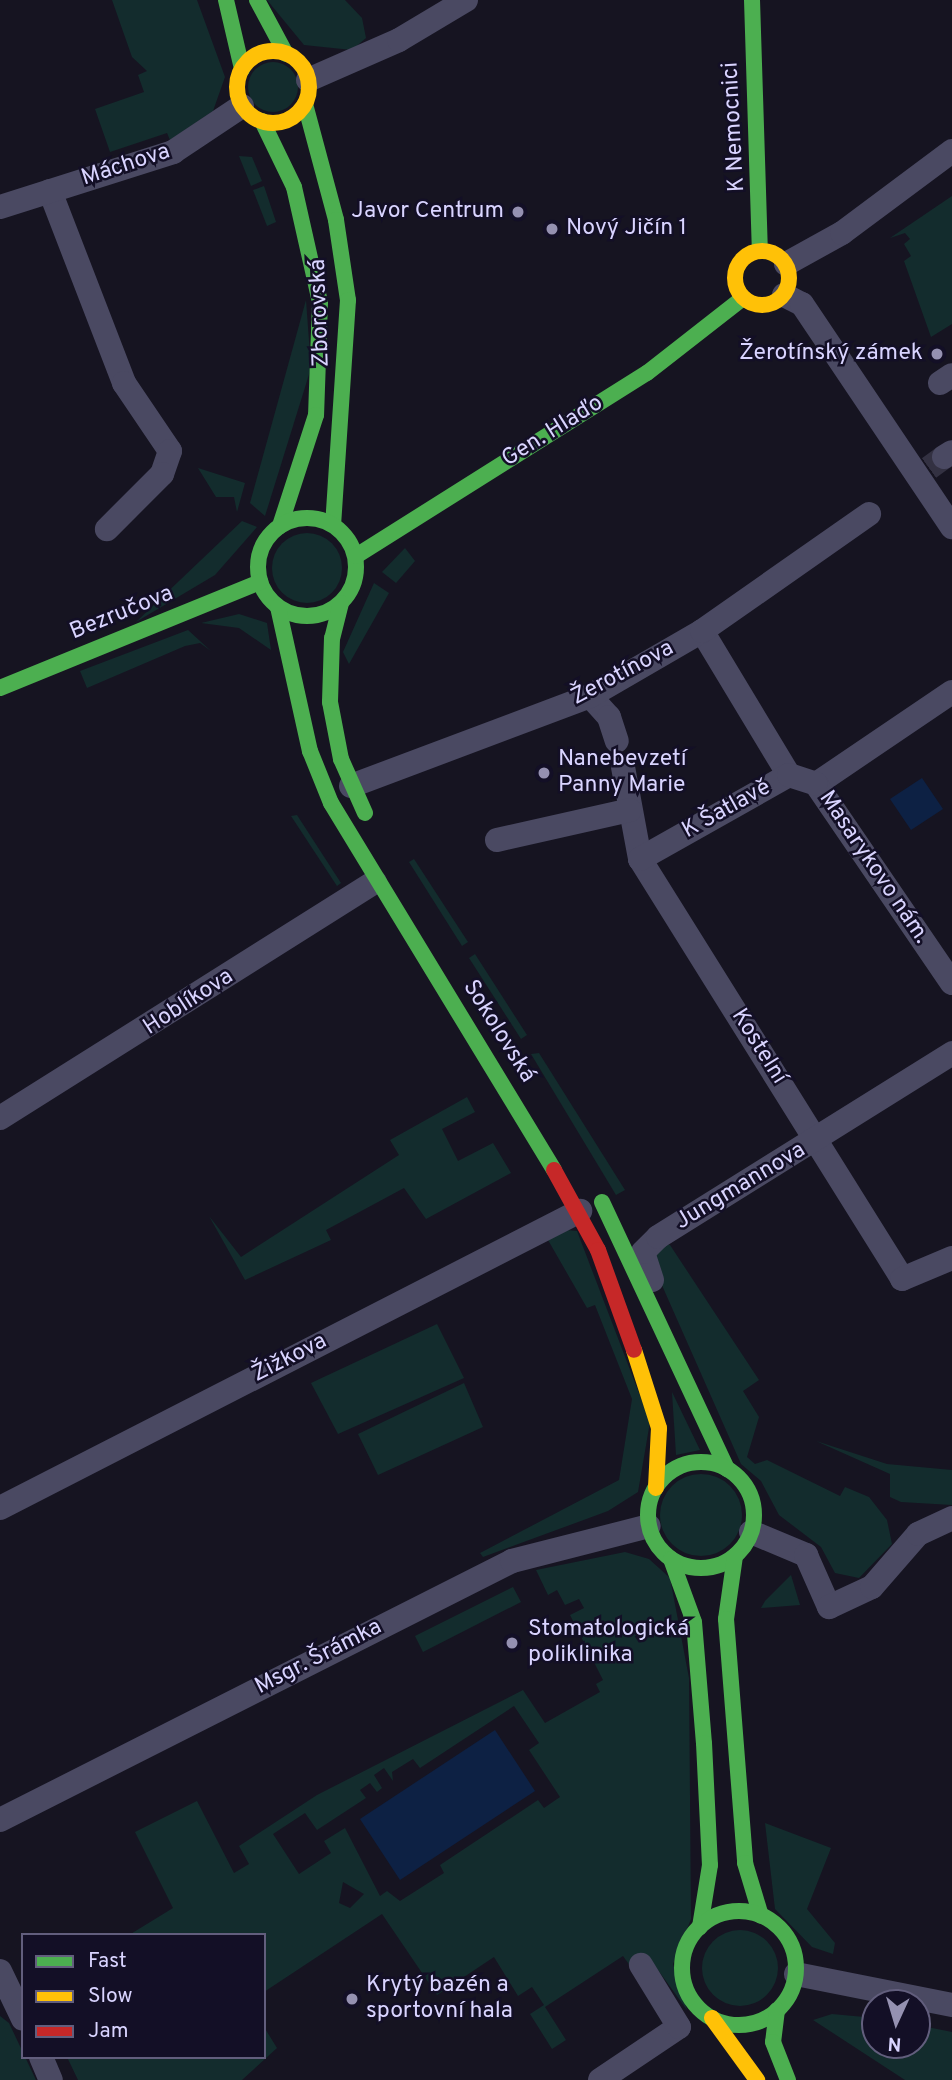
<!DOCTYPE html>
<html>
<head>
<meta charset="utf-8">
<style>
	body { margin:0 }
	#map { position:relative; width:952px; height:2080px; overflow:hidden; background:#161421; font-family:Overpass,sans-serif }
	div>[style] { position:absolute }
	.green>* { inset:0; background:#132c2d }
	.round { border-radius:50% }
	.water>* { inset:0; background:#0d2144 }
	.street-tunnel>* { height:24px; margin-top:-12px; transform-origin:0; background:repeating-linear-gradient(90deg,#333142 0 24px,transparent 0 36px) }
	.street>* { height:24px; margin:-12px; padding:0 12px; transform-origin:12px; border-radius:12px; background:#4a4962 }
	.fast>* { height:16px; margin:-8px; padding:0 8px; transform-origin:8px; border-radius:8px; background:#4caf50 }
	.fast>.ring { margin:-8px; padding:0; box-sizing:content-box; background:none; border:16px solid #4caf50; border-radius:50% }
	.slow>* { height:16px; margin:-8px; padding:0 8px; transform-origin:8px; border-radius:8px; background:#ffc107 }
	.slow>.ring { margin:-8px; padding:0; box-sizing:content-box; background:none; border:16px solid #ffc107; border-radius:50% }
	.jam>* { height:16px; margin:-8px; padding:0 8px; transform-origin:8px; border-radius:8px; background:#c62828 }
	.dots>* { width:19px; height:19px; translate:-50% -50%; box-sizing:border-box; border:4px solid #130f26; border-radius:50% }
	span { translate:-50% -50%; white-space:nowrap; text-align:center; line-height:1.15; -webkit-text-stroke:5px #130f26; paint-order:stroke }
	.street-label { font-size:23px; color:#d9d4ff }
	.poi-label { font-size:23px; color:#d9d4ff }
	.right { translate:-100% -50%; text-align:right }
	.left { translate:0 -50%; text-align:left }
	.legend { position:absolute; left:21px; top:1933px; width:245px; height:126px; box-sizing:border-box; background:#130f26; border:2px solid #625e7d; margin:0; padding:9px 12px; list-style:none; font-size:21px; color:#d9d4ff }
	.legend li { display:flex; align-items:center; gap:14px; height:35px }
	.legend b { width:35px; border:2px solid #625e7d }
	.north { position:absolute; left:861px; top:1989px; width:70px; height:70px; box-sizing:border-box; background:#130f26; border:2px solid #625e7d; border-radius:50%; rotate:184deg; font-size:19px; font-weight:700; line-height:28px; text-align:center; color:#d9d4ff }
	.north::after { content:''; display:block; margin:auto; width:24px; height:32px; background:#9591b1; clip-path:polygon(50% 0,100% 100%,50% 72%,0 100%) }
</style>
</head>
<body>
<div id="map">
	<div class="green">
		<i style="clip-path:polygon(112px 0,197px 0,225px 77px,213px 111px,170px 140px,167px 133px,110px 152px,95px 109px,144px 92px,138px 75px,147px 71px,132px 57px)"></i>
		<i style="clip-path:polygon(267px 0,345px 0,362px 18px,366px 38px,352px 50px,304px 45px)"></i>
		<i class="round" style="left:248px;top:62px;width:50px;height:50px"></i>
		<i style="clip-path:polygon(239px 156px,252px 157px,262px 181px,251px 186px)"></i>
		<i style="clip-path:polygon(264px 186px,276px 222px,267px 226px,253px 190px)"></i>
		<i style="clip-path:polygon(952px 196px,952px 324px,931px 337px,904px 261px,911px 256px,904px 244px,910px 239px,905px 233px,890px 238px)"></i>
		<i style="clip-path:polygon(306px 300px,311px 368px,265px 516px,250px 503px)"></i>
		<i style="clip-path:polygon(198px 468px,245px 483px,237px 512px,234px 497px,216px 497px)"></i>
		<i style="clip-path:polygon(242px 521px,257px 527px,215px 575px,136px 622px)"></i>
		<i class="round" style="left:272px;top:533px;width:70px;height:70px"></i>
		<i style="clip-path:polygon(405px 548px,415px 561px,396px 583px,382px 572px)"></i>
		<i style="clip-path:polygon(374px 583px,389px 593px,349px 664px,343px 652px)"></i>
		<i style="clip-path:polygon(239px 614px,267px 623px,271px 650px,239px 628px,201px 623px)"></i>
		<i style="clip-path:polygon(188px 630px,211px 651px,200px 643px,185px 646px,87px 688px,80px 671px)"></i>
		<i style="clip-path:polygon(297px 815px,341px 883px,337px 886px,291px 816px)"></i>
		<i style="clip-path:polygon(414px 859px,468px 942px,462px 946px,409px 862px)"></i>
		<i style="clip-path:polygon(475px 954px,527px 1035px,521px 1039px,469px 958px)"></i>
		<i style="clip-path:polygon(539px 1053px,625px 1190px,616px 1195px,531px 1054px)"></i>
		<i style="clip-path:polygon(467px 1097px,475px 1112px,442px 1129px,458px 1161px,493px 1143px,511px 1173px,426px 1219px,404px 1188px,326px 1230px,331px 1240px,245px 1280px,209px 1216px,241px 1257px,399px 1155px,390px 1140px)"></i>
		<i style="clip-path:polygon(566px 1230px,577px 1231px,650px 1422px,638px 1492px,608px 1511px,483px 1557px,480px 1553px,619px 1480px,632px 1399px,595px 1305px,587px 1308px,548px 1240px)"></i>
		<i style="clip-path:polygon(663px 1243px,670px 1245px,759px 1380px,743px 1391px,759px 1417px,747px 1457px,755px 1464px,767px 1460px,840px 1496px,845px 1487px,869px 1497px,887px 1520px,892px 1544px,859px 1578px,835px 1573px,821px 1547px,779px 1515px,761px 1481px,741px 1464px,653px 1265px,654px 1251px)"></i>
		<i style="clip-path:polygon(437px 1324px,464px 1378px,338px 1434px,311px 1383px)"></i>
		<i style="clip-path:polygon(464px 1383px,483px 1427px,378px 1475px,358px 1434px)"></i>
		<i style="clip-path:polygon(672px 1392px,700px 1450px,676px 1455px)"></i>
		<i style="clip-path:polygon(816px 1441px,887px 1464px,952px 1470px,952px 1505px,901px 1502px,890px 1497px,890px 1474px)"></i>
		<i class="round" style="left:660px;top:1474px;width:82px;height:82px"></i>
		<i style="clip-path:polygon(evenodd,625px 1552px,649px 1559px,670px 1578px,689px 1678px,691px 1919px,673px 1964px,687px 2010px,650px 1959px,633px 1970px,623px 1956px,545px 2007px,566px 2040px,552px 2049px,530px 2014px,544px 2005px,532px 1987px,518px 1996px,494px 1957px,437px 1995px,382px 1914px,264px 1992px,264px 1935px,129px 1935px,173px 1908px,135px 1832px,197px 1801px,234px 1873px,249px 1864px,239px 1846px,317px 1795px,523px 1690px,545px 1723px,600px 1692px,596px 1684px,603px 1680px,570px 1615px,584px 1608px,579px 1599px,565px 1605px,557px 1590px,548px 1595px,536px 1570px,625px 1552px,514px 1706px,539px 1743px,529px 1750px,560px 1797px,544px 1808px,538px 1800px,440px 1865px,444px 1873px,400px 1901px,387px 1891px,380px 1896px,345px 1828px,324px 1841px,331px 1853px,299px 1874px,273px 1834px,305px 1813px,317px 1830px,366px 1798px,360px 1790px,370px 1783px,377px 1792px,382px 1788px,374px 1775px,384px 1768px,393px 1781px,392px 1772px,413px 1759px,420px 1768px,514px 1706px,625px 1552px,343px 1882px,364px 1894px,350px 1908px,339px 1903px,343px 1882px)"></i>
		<i style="clip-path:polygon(791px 1575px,800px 1605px,761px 1608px,765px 1601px)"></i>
		<i style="clip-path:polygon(513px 1587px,521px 1602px,423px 1652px,415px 1636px)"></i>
		<i style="clip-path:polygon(765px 1823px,831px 1848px,807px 1909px,835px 1943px,833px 1954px,812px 1947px,775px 1909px)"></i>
		<i class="round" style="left:702px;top:1930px;width:76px;height:76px"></i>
		<i style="clip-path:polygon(832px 2014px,875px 2018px,875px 2045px,917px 2045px,917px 2025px,952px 2032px,952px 2080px,905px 2080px,813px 2020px)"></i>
		<i style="clip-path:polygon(0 2016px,9px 2023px,36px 2080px,0 2080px)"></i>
		<i style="clip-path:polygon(264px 2027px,277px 2048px,242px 2080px,78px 2080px,67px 2057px,264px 2057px)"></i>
	</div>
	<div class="water">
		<i style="clip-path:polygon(922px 778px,943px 809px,911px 830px,890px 799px)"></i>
		<i style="clip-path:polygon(495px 1730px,535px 1791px,400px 1880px,360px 1819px)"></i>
	</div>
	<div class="street-tunnel">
		<i style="left:929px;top:468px;width:19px;rotate:-36deg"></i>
	</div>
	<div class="street">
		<i style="left:308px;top:80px;width:99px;rotate:-23.7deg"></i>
		<i style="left:399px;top:40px;width:78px;rotate:-30.8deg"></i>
		<i style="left:50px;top:191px;width:206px;rotate:68.9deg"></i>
		<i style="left:124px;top:383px;width:82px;rotate:55.9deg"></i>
		<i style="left:170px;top:451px;width:24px;rotate:109deg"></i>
		<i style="left:162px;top:474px;width:78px;rotate:135deg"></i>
		<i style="left:0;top:207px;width:182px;rotate:-17.6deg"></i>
		<i style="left:173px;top:152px;width:83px;rotate:-33.7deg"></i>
		<i style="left:786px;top:264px;width:64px;rotate:-29deg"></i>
		<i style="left:842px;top:233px;width:137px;rotate:-36.7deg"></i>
		<i style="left:784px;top:295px;width:20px;rotate:27deg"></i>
		<i style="left:802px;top:304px;width:269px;rotate:56.1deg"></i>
		<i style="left:940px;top:383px;width:14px;rotate:-34deg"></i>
		<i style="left:944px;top:457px;width:9px;rotate:-32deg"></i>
		<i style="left:702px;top:631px;width:168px;rotate:58.9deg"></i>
		<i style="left:952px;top:692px;width:164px;rotate:145.9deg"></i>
		<i style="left:816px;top:784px;width:241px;rotate:55.7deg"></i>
		<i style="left:590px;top:696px;width:28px;rotate:48deg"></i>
		<i style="left:609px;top:717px;width:25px;rotate:72deg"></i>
		<i style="left:623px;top:767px;width:94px;rotate:79.5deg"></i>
		<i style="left:640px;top:859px;width:495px;rotate:58deg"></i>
		<i style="left:902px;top:1279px;width:54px;rotate:-22.8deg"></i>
		<i style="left:351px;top:786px;width:255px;rotate:-20.6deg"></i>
		<i style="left:590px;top:696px;width:129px;rotate:-30.1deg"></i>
		<i style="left:702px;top:631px;width:204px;rotate:-35deg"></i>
		<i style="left:497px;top:840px;width:136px;rotate:-12.7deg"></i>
		<i style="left:640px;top:859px;width:171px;rotate:-29.4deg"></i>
		<i style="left:789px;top:775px;width:28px;rotate:18deg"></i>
		<i style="left:0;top:1118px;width:443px;rotate:-32.2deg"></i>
		<i style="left:652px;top:1280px;width:29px;rotate:-108deg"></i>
		<i style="left:643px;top:1252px;width:21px;rotate:-45deg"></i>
		<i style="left:658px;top:1237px;width:347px;rotate:-32deg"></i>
		<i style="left:0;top:1508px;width:652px;rotate:-27.12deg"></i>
		<i style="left:751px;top:1532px;width:60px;rotate:22.7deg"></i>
		<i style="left:806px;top:1555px;width:57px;rotate:66.1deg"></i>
		<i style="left:829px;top:1607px;width:47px;rotate:-24.9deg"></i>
		<i style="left:872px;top:1587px;width:70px;rotate:-49deg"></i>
		<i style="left:918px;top:1534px;width:38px;rotate:-25deg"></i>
		<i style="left:0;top:1820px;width:574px;rotate:-26.83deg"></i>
		<i style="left:512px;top:1561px;width:141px;rotate:-14.3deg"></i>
		<i style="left:0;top:1971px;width:53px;rotate:64.4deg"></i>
		<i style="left:796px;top:1974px;width:159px;rotate:11.2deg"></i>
		<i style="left:41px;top:2057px;width:25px;rotate:67deg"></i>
		<i style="left:600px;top:2080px;width:95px;rotate:-33.9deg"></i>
		<i style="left:679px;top:2027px;width:73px;rotate:-121.5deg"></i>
	</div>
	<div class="fast">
		<i style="left:226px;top:0;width:71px;rotate:76.9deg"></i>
		<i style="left:257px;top:0;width:61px;rotate:61.8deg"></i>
		<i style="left:752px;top:0;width:251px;rotate:88.2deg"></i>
		<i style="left:305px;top:104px;width:120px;rotate:75deg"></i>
		<i style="left:336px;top:220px;width:81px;rotate:81.5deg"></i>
		<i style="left:348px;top:300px;width:225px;rotate:93.8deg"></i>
		<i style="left:262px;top:121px;width:73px;rotate:64.1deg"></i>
		<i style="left:294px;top:187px;width:118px;rotate:77.3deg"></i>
		<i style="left:320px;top:302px;width:113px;rotate:92deg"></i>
		<i style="left:316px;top:415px;width:117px;rotate:108deg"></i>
		<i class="ring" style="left:258px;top:518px;width:82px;height:82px"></i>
		<i style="left:356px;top:556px;width:344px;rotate:-32.2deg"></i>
		<i style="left:647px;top:373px;width:122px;rotate:-38deg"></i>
		<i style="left:341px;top:603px;width:36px;rotate:104deg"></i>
		<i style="left:332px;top:638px;width:64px;rotate:91.8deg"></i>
		<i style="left:330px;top:702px;width:58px;rotate:79.1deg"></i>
		<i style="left:341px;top:759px;width:59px;rotate:66deg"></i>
		<i style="left:278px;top:607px;width:148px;rotate:77.5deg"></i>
		<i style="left:310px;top:751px;width:56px;rotate:68deg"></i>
		<i style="left:331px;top:803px;width:429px;rotate:58.7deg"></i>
		<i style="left:0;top:688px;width:281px;rotate:-22.2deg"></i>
		<i style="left:602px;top:1202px;width:295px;rotate:64.9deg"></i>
		<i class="ring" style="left:648px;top:1462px;width:90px;height:90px"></i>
		<i style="left:735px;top:1556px;width:64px;rotate:98.1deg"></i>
		<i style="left:726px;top:1619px;width:245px;rotate:85.5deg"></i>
		<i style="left:745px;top:1863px;width:55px;rotate:73.2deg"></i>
		<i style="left:671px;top:1559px;width:67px;rotate:69.9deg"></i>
		<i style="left:694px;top:1622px;width:121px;rotate:85.3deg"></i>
		<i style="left:704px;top:1743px;width:122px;rotate:87.2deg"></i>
		<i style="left:710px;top:1865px;width:63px;rotate:99.2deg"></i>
		<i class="ring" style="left:682px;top:1911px;width:98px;height:98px"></i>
		<i style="left:777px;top:2010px;width:32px;rotate:97deg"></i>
		<i style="left:773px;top:2042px;width:41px;rotate:68.5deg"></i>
	</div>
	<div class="slow">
		<i class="ring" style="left:237px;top:51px;width:56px;height:56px"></i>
		<i class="ring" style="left:735px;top:251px;width:38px;height:38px"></i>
		<i style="left:634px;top:1350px;width:82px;rotate:72.2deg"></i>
		<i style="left:659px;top:1428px;width:60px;rotate:92.9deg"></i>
		<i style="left:712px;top:2018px;width:77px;rotate:54deg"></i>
	</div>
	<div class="jam">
		<i style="left:554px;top:1170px;width:91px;rotate:61.2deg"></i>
		<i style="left:598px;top:1250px;width:106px;rotate:70.2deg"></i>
	</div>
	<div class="dots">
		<i style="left:518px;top:212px;background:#9591b1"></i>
		<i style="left:552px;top:229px;background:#9591b1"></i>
		<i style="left:937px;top:354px;background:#9591b1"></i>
		<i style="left:544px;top:773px;background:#9591b1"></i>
		<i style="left:512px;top:1643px;background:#9591b1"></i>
		<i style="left:352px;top:1999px;background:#9591b1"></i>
	</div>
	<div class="street-label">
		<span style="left:735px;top:127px;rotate:-93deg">K Nemocnici</span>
		<span style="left:126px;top:166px;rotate:-18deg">Máchova</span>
		<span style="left:321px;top:313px;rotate:-92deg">Zborovská</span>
		<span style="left:553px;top:432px;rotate:-32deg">Gen. Hlaďo</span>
		<span style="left:122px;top:614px;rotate:-22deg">Bezručova</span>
		<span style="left:623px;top:674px;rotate:-28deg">Žerotínova</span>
		<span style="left:727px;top:810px;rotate:-29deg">K Šatlavě</span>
		<span style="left:873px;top:868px;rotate:56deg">Masarykovo nám.</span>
		<span style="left:189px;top:1003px;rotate:-33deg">Hoblíkova</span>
		<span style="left:498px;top:1032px;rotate:58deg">Sokolovská</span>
		<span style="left:758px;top:1047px;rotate:58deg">Kostelní</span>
		<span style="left:741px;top:1187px;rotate:-31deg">Jungmannova</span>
		<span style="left:290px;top:1359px;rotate:-27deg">Žižkova</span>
		<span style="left:319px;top:1658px;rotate:-27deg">Msgr. Šrámka</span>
	</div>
	<div class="poi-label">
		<span class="right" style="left:504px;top:212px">Javor Centrum</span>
		<span class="left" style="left:566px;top:229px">Nový Jičín 1</span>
		<span class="right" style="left:923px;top:354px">Žerotínský zámek</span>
		<span class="left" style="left:558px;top:773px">Nanebevzetí<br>Panny Marie</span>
		<span class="left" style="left:528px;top:1643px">Stomatologická<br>poliklinika</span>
		<span class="left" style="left:366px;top:1999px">Krytý bazén a<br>sportovní hala</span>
	</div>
	<ul class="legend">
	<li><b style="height:9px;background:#4caf50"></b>Fast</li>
	<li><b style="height:9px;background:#ffc107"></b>Slow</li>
	<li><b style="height:9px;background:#c62828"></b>Jam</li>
	</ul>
	<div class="north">N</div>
</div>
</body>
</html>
